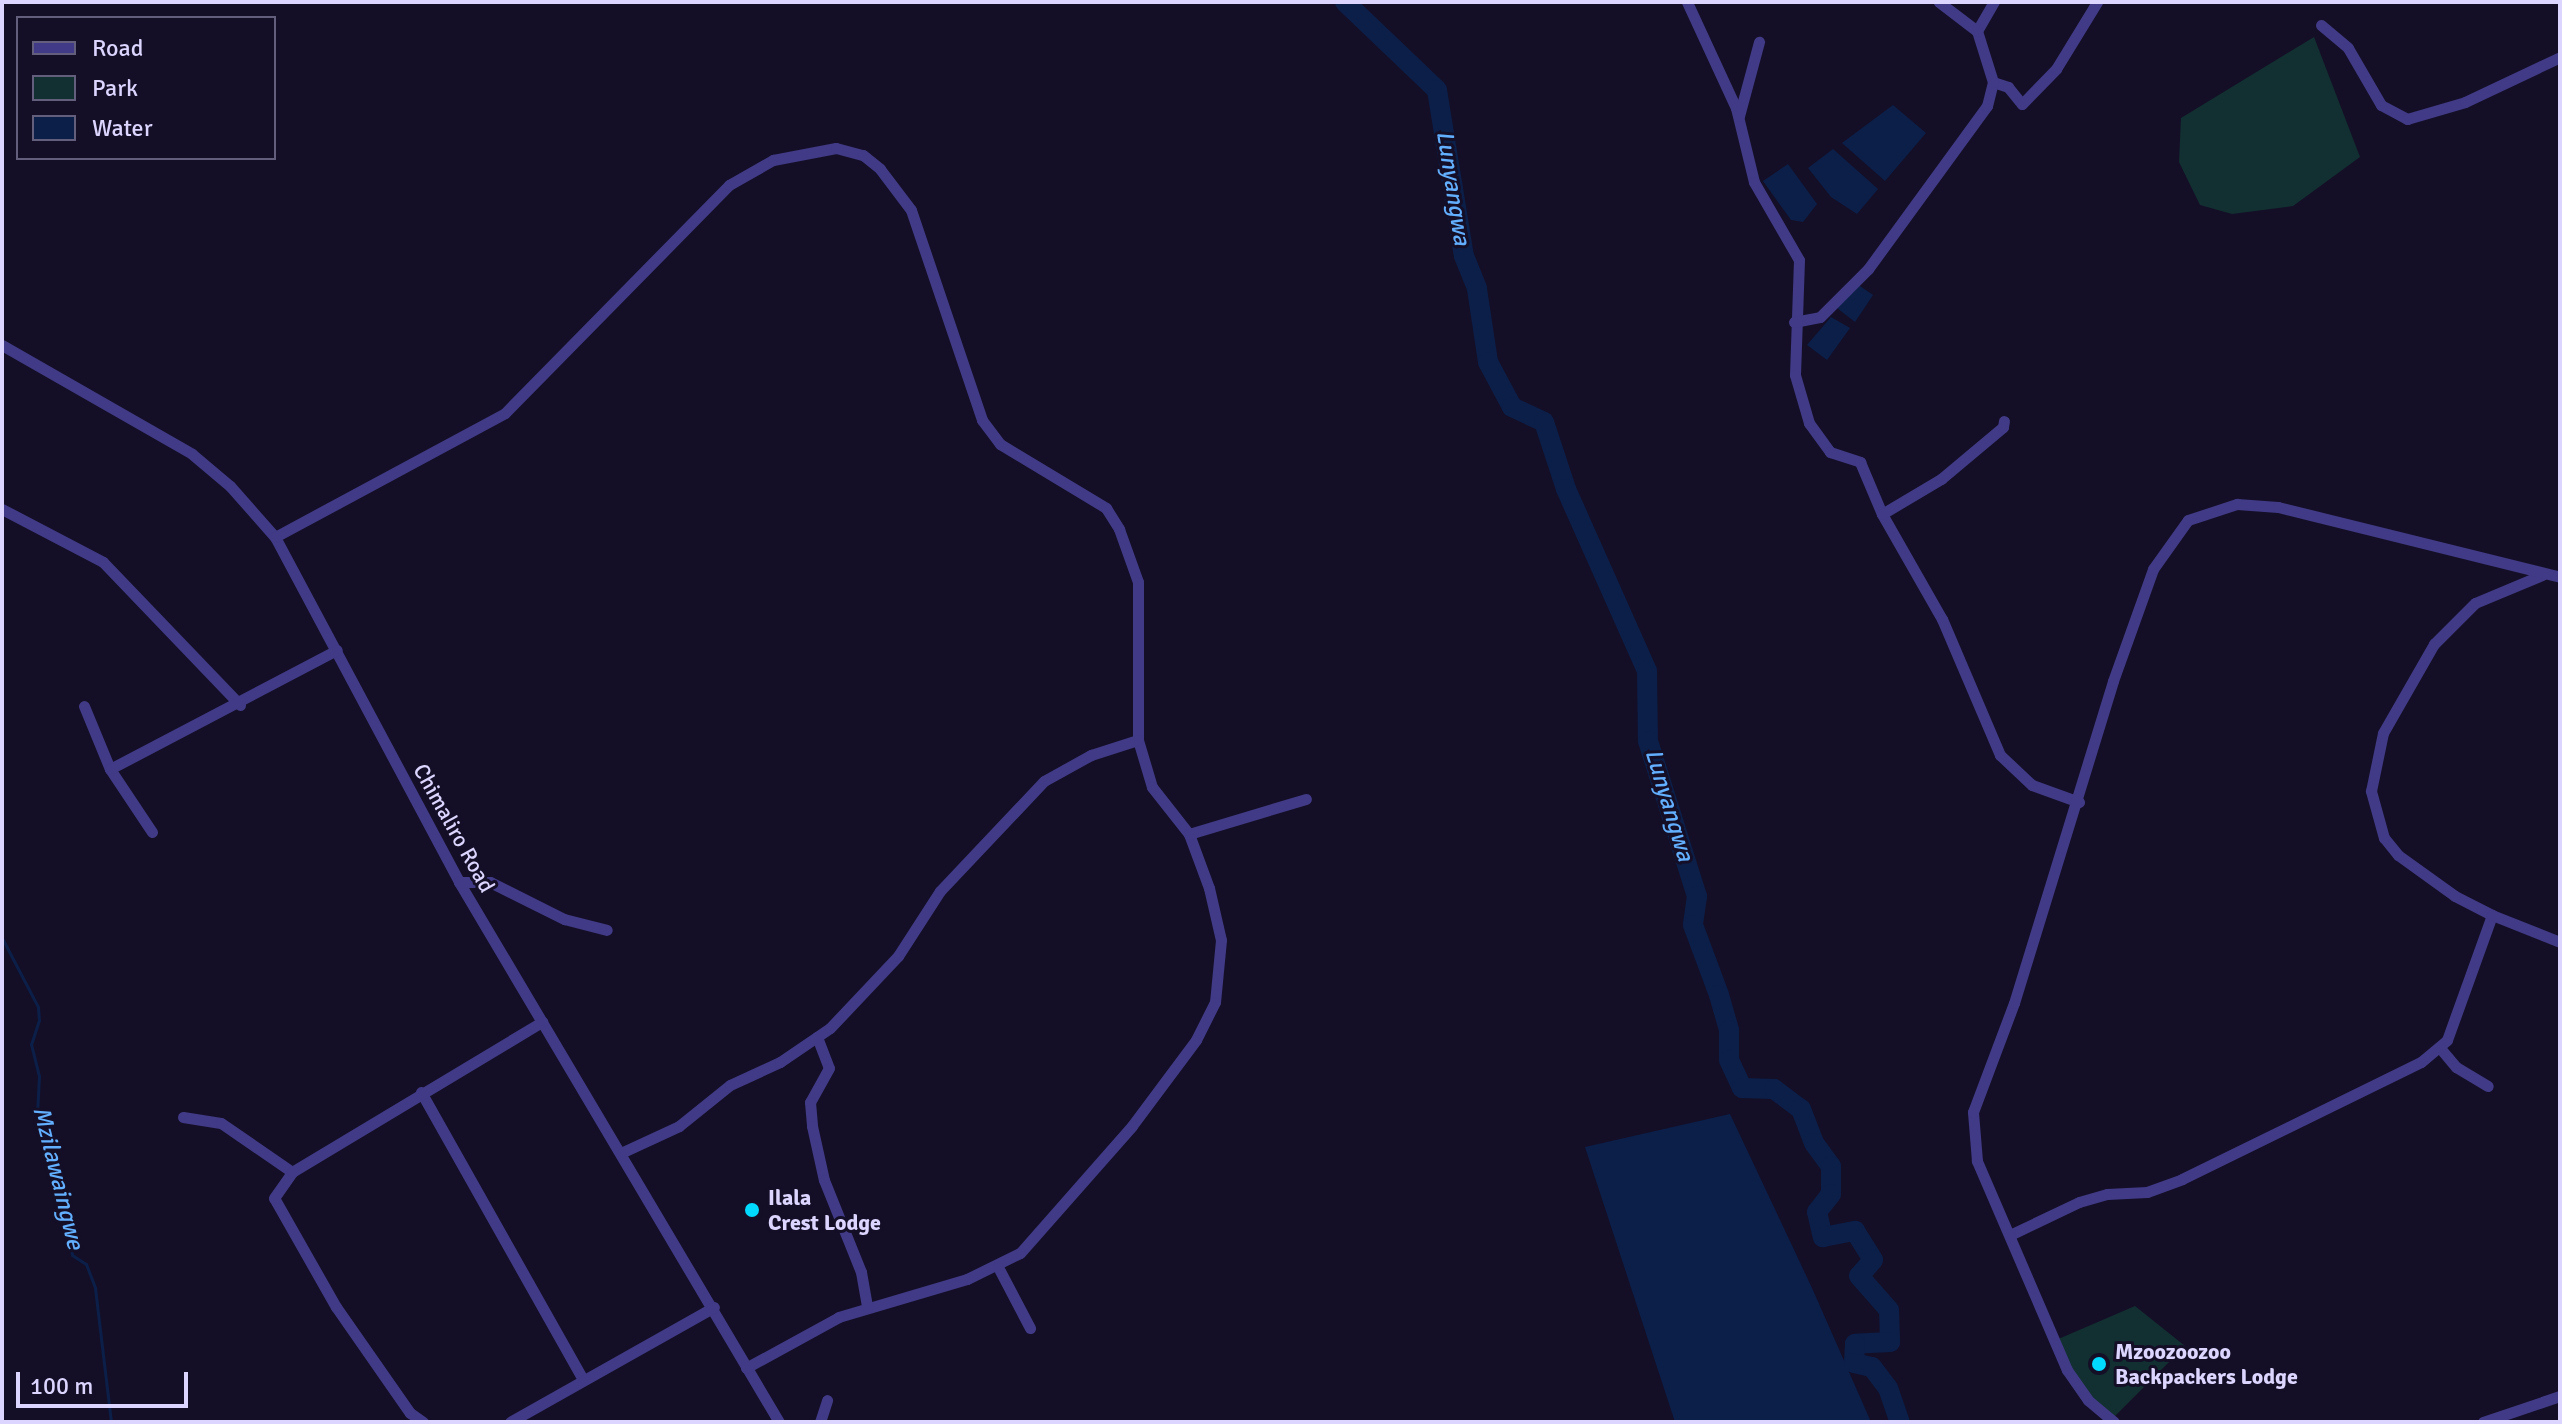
<!DOCTYPE html>
<html>
<head>
<meta charset="utf-8">
<style>
	body { margin:0 }
	#map { position:relative; width:2562px; height:1424px; overflow:hidden; background:#140f27; font-family:Signika,sans-serif }
	div>[style] { position:absolute }
	.green>* { inset:0; background:#123031 }
	.water>* { inset:0; background:#0c1f49 }
	.stream>* { height:3px; margin:-1.5px; padding:0 1.5px; transform-origin:1.5px; border-radius:1.5px; background:#0c1f49 }
	.river>* { height:20px; margin:-10px; padding:0 10px; transform-origin:10px; border-radius:10px; background:#0c1f49 }
	.minor>* { height:11px; margin:-5.5px; padding:0 5.5px; transform-origin:5.5px; border-radius:5.5px; background:#413a86 }
	.dots>* { width:22px; height:22px; translate:-50% -50%; box-sizing:border-box; border:4px solid #140f27; border-radius:50% }
	span { translate:-50% -50%; white-space:nowrap; text-align:center; line-height:1.15; -webkit-text-stroke:6px #140f27; paint-order:stroke }
	.street-label { font-size:22px; color:#dcd5ff }
	.poi-label { font-size:22px; color:#dcd5ff; font-weight:700 }
	.left { translate:0 -50%; text-align:left }
	.water-label { font-size:24px; color:#63afff; font-style:italic }
	.frame { position:absolute; inset:0; border:4px solid #dcd5ff; pointer-events:none }
	.legend { position:absolute; left:16px; top:16px; width:260px; height:144px; box-sizing:border-box; background:#140f27; border:2px solid #645e7d; margin:0; padding:10px 14px; list-style:none; font-size:24px; color:#dcd5ff }
	.legend li { display:flex; align-items:center; gap:16px; height:40px }
	.legend b { width:40px; border:2px solid #645e7d }
	.scale { position:absolute; left:16px; top:1372px; width:172px; height:36px; box-sizing:border-box; border:4px solid #dcd5ff; border-top:0; padding-left:10px; font-size:24px; line-height:28px; white-space:nowrap; color:#dcd5ff; -webkit-text-stroke:6px #140f27; paint-order:stroke }
</style>
</head>
<body>
<div id="map">
	<div class="green">
		<i style="clip-path:polygon(2314px 37px,2360px 157px,2293px 206px,2232px 214px,2200px 205px,2179px 162px,2181px 118px)"></i>
		<i style="clip-path:polygon(2135px 1306px,2185px 1346px,2113px 1418px,2086px 1394px,2056px 1340px)"></i>
	</div>
	<div class="water">
		<i style="clip-path:polygon(1893px 105px,1926px 133px,1885px 181px,1842px 143px)"></i>
		<i style="clip-path:polygon(1833px 149px,1878px 189px,1857px 214px,1831px 197px,1808px 168px)"></i>
		<i style="clip-path:polygon(1788px 164px,1817px 204px,1803px 222px,1791px 220px,1763px 181px)"></i>
		<i style="clip-path:polygon(1857px 284px,1873px 295px,1855px 322px,1837px 308px)"></i>
		<i style="clip-path:polygon(1831px 317px,1850px 328px,1827px 360px,1807px 345px)"></i>
		<i style="clip-path:polygon(1730px 1114px,1812px 1288px,1871px 1422px,1675px 1422px,1585px 1147px)"></i>
	</div>
	<div class="stream">
		<i style="left:2px;top:938px;width:78px;rotate:62.4deg"></i>
		<i style="left:38px;top:1007px;width:13px;rotate:86deg"></i>
		<i style="left:39px;top:1020px;width:25px;rotate:108deg"></i>
		<i style="left:31px;top:1044px;width:33px;rotate:76deg"></i>
		<i style="left:39px;top:1076px;width:35px;rotate:93deg"></i>
		<i style="left:37px;top:1111px;width:89px;rotate:71deg"></i>
		<i style="left:66px;top:1195px;width:60px;rotate:84.3deg"></i>
		<i style="left:72px;top:1255px;width:17px;rotate:33deg"></i>
		<i style="left:86px;top:1264px;width:26px;rotate:69deg"></i>
		<i style="left:95px;top:1288px;width:135px;rotate:83.2deg"></i>
	</div>
	<div class="river">
		<i style="left:1345px;top:2px;width:127px;rotate:43.7deg"></i>
		<i style="left:1437px;top:90px;width:168px;rotate:80.8deg"></i>
		<i style="left:1464px;top:256px;width:35px;rotate:68deg"></i>
		<i style="left:1477px;top:289px;width:74px;rotate:81.4deg"></i>
		<i style="left:1488px;top:362px;width:51px;rotate:61.9deg"></i>
		<i style="left:1512px;top:407px;width:35px;rotate:25deg"></i>
		<i style="left:1544px;top:422px;width:71px;rotate:71.8deg"></i>
		<i style="left:1566px;top:489px;width:199px;rotate:66deg"></i>
		<i style="left:1647px;top:671px;width:70px;rotate:89.2deg"></i>
		<i style="left:1648px;top:741px;width:163px;rotate:72.5deg"></i>
		<i style="left:1697px;top:896px;width:29px;rotate:98deg"></i>
		<i style="left:1693px;top:925px;width:75px;rotate:69.6deg"></i>
		<i style="left:1719px;top:995px;width:36px;rotate:74deg"></i>
		<i style="left:1729px;top:1030px;width:30px;rotate:90deg"></i>
		<i style="left:1729px;top:1060px;width:31px;rotate:65deg"></i>
		<i style="left:1742px;top:1088px;width:32px;rotate:2deg"></i>
		<i style="left:1774px;top:1089px;width:34px;rotate:37deg"></i>
		<i style="left:1801px;top:1109px;width:36px;rotate:69deg"></i>
		<i style="left:1814px;top:1143px;width:29px;rotate:54deg"></i>
		<i style="left:1831px;top:1166px;width:28px;rotate:90deg"></i>
		<i style="left:1831px;top:1194px;width:23px;rotate:128deg"></i>
		<i style="left:1817px;top:1212px;width:26px;rotate:77deg"></i>
		<i style="left:1823px;top:1237px;width:33px;rotate:-11deg"></i>
		<i style="left:1855px;top:1231px;width:34px;rotate:58deg"></i>
		<i style="left:1873px;top:1260px;width:21px;rotate:131deg"></i>
		<i style="left:1859px;top:1276px;width:45px;rotate:48.6deg"></i>
		<i style="left:1889px;top:1310px;width:32px;rotate:88deg"></i>
		<i style="left:1890px;top:1342px;width:35px;rotate:177deg"></i>
		<i style="left:1855px;top:1344px;width:19px;rotate:93deg"></i>
		<i style="left:1854px;top:1363px;width:18px;rotate:13deg"></i>
		<i style="left:1872px;top:1367px;width:26px;rotate:53deg"></i>
		<i style="left:1888px;top:1388px;width:36px;rotate:71deg"></i>
	</div>
	<div class="minor">
		<i style="left:1687px;top:2px;width:117px;rotate:65.2deg"></i>
		<i style="left:1736px;top:108px;width:76px;rotate:76.3deg"></i>
		<i style="left:1754px;top:182px;width:90px;rotate:60deg"></i>
		<i style="left:1799px;top:260px;width:115px;rotate:92deg"></i>
		<i style="left:1795px;top:375px;width:50px;rotate:73.7deg"></i>
		<i style="left:1809px;top:423px;width:36px;rotate:54deg"></i>
		<i style="left:1830px;top:452px;width:32px;rotate:18deg"></i>
		<i style="left:1860px;top:462px;width:56px;rotate:67.1deg"></i>
		<i style="left:1882px;top:514px;width:121px;rotate:60.3deg"></i>
		<i style="left:1942px;top:619px;width:148px;rotate:66.9deg"></i>
		<i style="left:2000px;top:755px;width:44px;rotate:43.2deg"></i>
		<i style="left:2032px;top:785px;width:50px;rotate:19.9deg"></i>
		<i style="left:2321px;top:25px;width:35px;rotate:40deg"></i>
		<i style="left:2348px;top:48px;width:66px;rotate:59.9deg"></i>
		<i style="left:2381px;top:105px;width:30px;rotate:28deg"></i>
		<i style="left:2407px;top:119px;width:60px;rotate:-16.3deg"></i>
		<i style="left:2465px;top:102px;width:105px;rotate:-25.3deg"></i>
		<i style="left:1977px;top:31px;width:34px;rotate:-60deg"></i>
		<i style="left:1993px;top:82px;width:16px;rotate:18deg"></i>
		<i style="left:2008px;top:87px;width:22px;rotate:51deg"></i>
		<i style="left:2022px;top:104px;width:49px;rotate:-45.8deg"></i>
		<i style="left:2056px;top:69px;width:79px;rotate:-58.5deg"></i>
		<i style="left:1739px;top:116px;width:77px;rotate:-74.9deg"></i>
		<i style="left:1794px;top:322px;width:26px;rotate:-11deg"></i>
		<i style="left:1820px;top:317px;width:68px;rotate:-45deg"></i>
		<i style="left:1868px;top:269px;width:202px;rotate:-53.9deg"></i>
		<i style="left:1987px;top:106px;width:25px;rotate:-76deg"></i>
		<i style="left:1993px;top:82px;width:53px;rotate:-107.4deg"></i>
		<i style="left:1977px;top:31px;width:48px;rotate:-142.7deg"></i>
		<i style="left:2px;top:345px;width:219px;rotate:29.8deg"></i>
		<i style="left:192px;top:454px;width:50px;rotate:40.1deg"></i>
		<i style="left:230px;top:486px;width:68px;rotate:48.6deg"></i>
		<i style="left:275px;top:537px;width:391px;rotate:61.9deg"></i>
		<i style="left:459px;top:882px;width:628px;rotate:59.35deg"></i>
		<i style="left:2px;top:509px;width:114px;rotate:27.7deg"></i>
		<i style="left:103px;top:562px;width:198px;rotate:46.2deg"></i>
		<i style="left:1882px;top:514px;width:69px;rotate:-30.7deg"></i>
		<i style="left:1941px;top:479px;width:81px;rotate:-40deg"></i>
		<i style="left:2003px;top:427px;width:6px;rotate:-81deg"></i>
		<i style="left:275px;top:537px;width:261px;rotate:-28.3deg"></i>
		<i style="left:505px;top:413px;width:320px;rotate:-45.5deg"></i>
		<i style="left:729px;top:185px;width:51px;rotate:-29.6deg"></i>
		<i style="left:773px;top:160px;width:64px;rotate:-10.8deg"></i>
		<i style="left:836px;top:148px;width:28px;rotate:15deg"></i>
		<i style="left:863px;top:155px;width:22px;rotate:39deg"></i>
		<i style="left:880px;top:169px;width:51px;rotate:52.9deg"></i>
		<i style="left:911px;top:210px;width:222px;rotate:71.3deg"></i>
		<i style="left:982px;top:420px;width:30px;rotate:53deg"></i>
		<i style="left:1000px;top:444px;width:124px;rotate:31.1deg"></i>
		<i style="left:1106px;top:508px;width:25px;rotate:58deg"></i>
		<i style="left:1119px;top:529px;width:56px;rotate:70.3deg"></i>
		<i style="left:1138px;top:582px;width:158px;rotate:90deg"></i>
		<i style="left:1138px;top:740px;width:49px;rotate:73.4deg"></i>
		<i style="left:1152px;top:787px;width:60px;rotate:51.8deg"></i>
		<i style="left:1189px;top:834px;width:58px;rotate:69.7deg"></i>
		<i style="left:1209px;top:888px;width:53px;rotate:77deg"></i>
		<i style="left:1221px;top:940px;width:62px;rotate:95.5deg"></i>
		<i style="left:1215px;top:1002px;width:42px;rotate:116.6deg"></i>
		<i style="left:1196px;top:1040px;width:107px;rotate:126.7deg"></i>
		<i style="left:1132px;top:1126px;width:169px;rotate:131.4deg"></i>
		<i style="left:1020px;top:1253px;width:59px;rotate:153.9deg"></i>
		<i style="left:967px;top:1279px;width:134px;rotate:163.5deg"></i>
		<i style="left:839px;top:1317px;width:106px;rotate:151.3deg"></i>
		<i style="left:84px;top:706px;width:68px;rotate:67.6deg"></i>
		<i style="left:152px;top:832px;width:76px;rotate:-123.7deg"></i>
		<i style="left:110px;top:769px;width:256px;rotate:-27.7deg"></i>
		<i style="left:1189px;top:834px;width:122px;rotate:-16.7deg"></i>
		<i style="left:459px;top:882px;width:31px"></i>
		<i style="left:490px;top:882px;width:83px;rotate:26.6deg"></i>
		<i style="left:564px;top:919px;width:44px;rotate:14.3deg"></i>
		<i style="left:2492px;top:915px;width:42px;rotate:-152.8deg"></i>
		<i style="left:2455px;top:896px;width:70px;rotate:-144.3deg"></i>
		<i style="left:2398px;top:855px;width:22px;rotate:-129deg"></i>
		<i style="left:2384px;top:838px;width:49px;rotate:-105.5deg"></i>
		<i style="left:2371px;top:791px;width:59px;rotate:-78.3deg"></i>
		<i style="left:2383px;top:733px;width:103px;rotate:-60.2deg"></i>
		<i style="left:2434px;top:644px;width:58px;rotate:-45deg"></i>
		<i style="left:2475px;top:603px;width:73px;rotate:-22.7deg"></i>
		<i style="left:817px;top:1037px;width:33px;rotate:69deg"></i>
		<i style="left:829px;top:1068px;width:39px;rotate:119deg"></i>
		<i style="left:810px;top:1102px;width:24px;rotate:85deg"></i>
		<i style="left:812px;top:1126px;width:55px;rotate:77.5deg"></i>
		<i style="left:824px;top:1180px;width:99px;rotate:68.1deg"></i>
		<i style="left:861px;top:1272px;width:36px;rotate:80deg"></i>
		<i style="left:2440px;top:1048px;width:25px;rotate:50deg"></i>
		<i style="left:2456px;top:1067px;width:37px;rotate:31deg"></i>
		<i style="left:421px;top:1092px;width:330px;rotate:60.6deg"></i>
		<i style="left:183px;top:1117px;width:38px;rotate:9deg"></i>
		<i style="left:221px;top:1123px;width:86px;rotate:34.6deg"></i>
		<i style="left:623px;top:1152px;width:62px;rotate:-24.9deg"></i>
		<i style="left:679px;top:1126px;width:65px;rotate:-38.8deg"></i>
		<i style="left:730px;top:1085px;width:55px;rotate:-24.7deg"></i>
		<i style="left:780px;top:1062px;width:60px;rotate:-34.2deg"></i>
		<i style="left:830px;top:1028px;width:99px;rotate:-46.6deg"></i>
		<i style="left:898px;top:956px;width:77px;rotate:-57.1deg"></i>
		<i style="left:940px;top:891px;width:151px;rotate:-46.6deg"></i>
		<i style="left:1044px;top:781px;width:54px;rotate:-29deg"></i>
		<i style="left:1091px;top:755px;width:49px;rotate:-17.7deg"></i>
		<i style="left:2012px;top:1234px;width:74px;rotate:-25.5deg"></i>
		<i style="left:2079px;top:1202px;width:29px;rotate:-16deg"></i>
		<i style="left:2107px;top:1194px;width:40px;rotate:-2.9deg"></i>
		<i style="left:2147px;top:1192px;width:37px;rotate:-20deg"></i>
		<i style="left:2182px;top:1179px;width:266px;rotate:-26.1deg"></i>
		<i style="left:2421px;top:1062px;width:34px;rotate:-40deg"></i>
		<i style="left:2447px;top:1040px;width:133px;rotate:-70.2deg"></i>
		<i style="left:2492px;top:915px;width:73px;rotate:21.7deg"></i>
		<i style="left:998px;top:1267px;width:69px;rotate:62.3deg"></i>
		<i style="left:423px;top:1422px;width:16px;rotate:-145deg"></i>
		<i style="left:410px;top:1413px;width:129px;rotate:-124.9deg"></i>
		<i style="left:336px;top:1307px;width:125px;rotate:-119.6deg"></i>
		<i style="left:274px;top:1198px;width:32px;rotate:-55deg"></i>
		<i style="left:292px;top:1172px;width:292px;rotate:-31deg"></i>
		<i style="left:510px;top:1422px;width:234px;rotate:-29.4deg"></i>
		<i style="left:820px;top:1422px;width:23px;rotate:-72deg"></i>
		<i style="left:2114px;top:1422px;width:34px;rotate:-140deg"></i>
		<i style="left:2088px;top:1400px;width:37px;rotate:-125deg"></i>
		<i style="left:2067px;top:1370px;width:228px;rotate:-113.3deg"></i>
		<i style="left:1977px;top:1161px;width:49px;rotate:-94.7deg"></i>
		<i style="left:1973px;top:1112px;width:116px;rotate:-69.4deg"></i>
		<i style="left:2014px;top:1003px;width:337px;rotate:-72.9deg"></i>
		<i style="left:2113px;top:681px;width:119px;rotate:-70.3deg"></i>
		<i style="left:2153px;top:569px;width:60px;rotate:-54.5deg"></i>
		<i style="left:2188px;top:520px;width:52px;rotate:-18.1deg"></i>
		<i style="left:2237px;top:504px;width:41px;rotate:4.2deg"></i>
		<i style="left:2278px;top:507px;width:291px;rotate:13.9deg"></i>
		<i style="left:2483px;top:1422px;width:81px;rotate:-18.7deg"></i>
	</div>
	<div class="dots">
		<i style="left:752px;top:1210px;background:#01d9ff"></i>
		<i style="left:2099px;top:1364px;background:#01d9ff"></i>
	</div>
	<div class="street-label">
		<span style="left:454px;top:828px;rotate:61deg">Chimaliro Road</span>
	</div>
	<div class="poi-label">
		<span class="left" style="left:768px;top:1210px">Ilala<br>Crest Lodge</span>
		<span class="left" style="left:2115px;top:1364px">Mzoozoozoo<br>Backpackers Lodge</span>
	</div>
	<div class="water-label">
		<span style="left:1453px;top:188px;rotate:81deg">Lunyangwa</span>
		<span style="left:1669px;top:805px;rotate:73deg">Lunyangwa</span>
		<span style="left:58px;top:1178px;rotate:76deg">Mzilawaingwe</span>
	</div>
	<div class="frame"></div>
	<ul class="legend">
	<li><b style="height:10px;background:#413a86"></b>Road</li>
	<li><b style="height:22px;background:#123031"></b>Park</li>
	<li><b style="height:22px;background:#0c1f49"></b>Water</li>
	</ul>
	<div class="scale">100 m</div>
</div>
</body>
</html>
